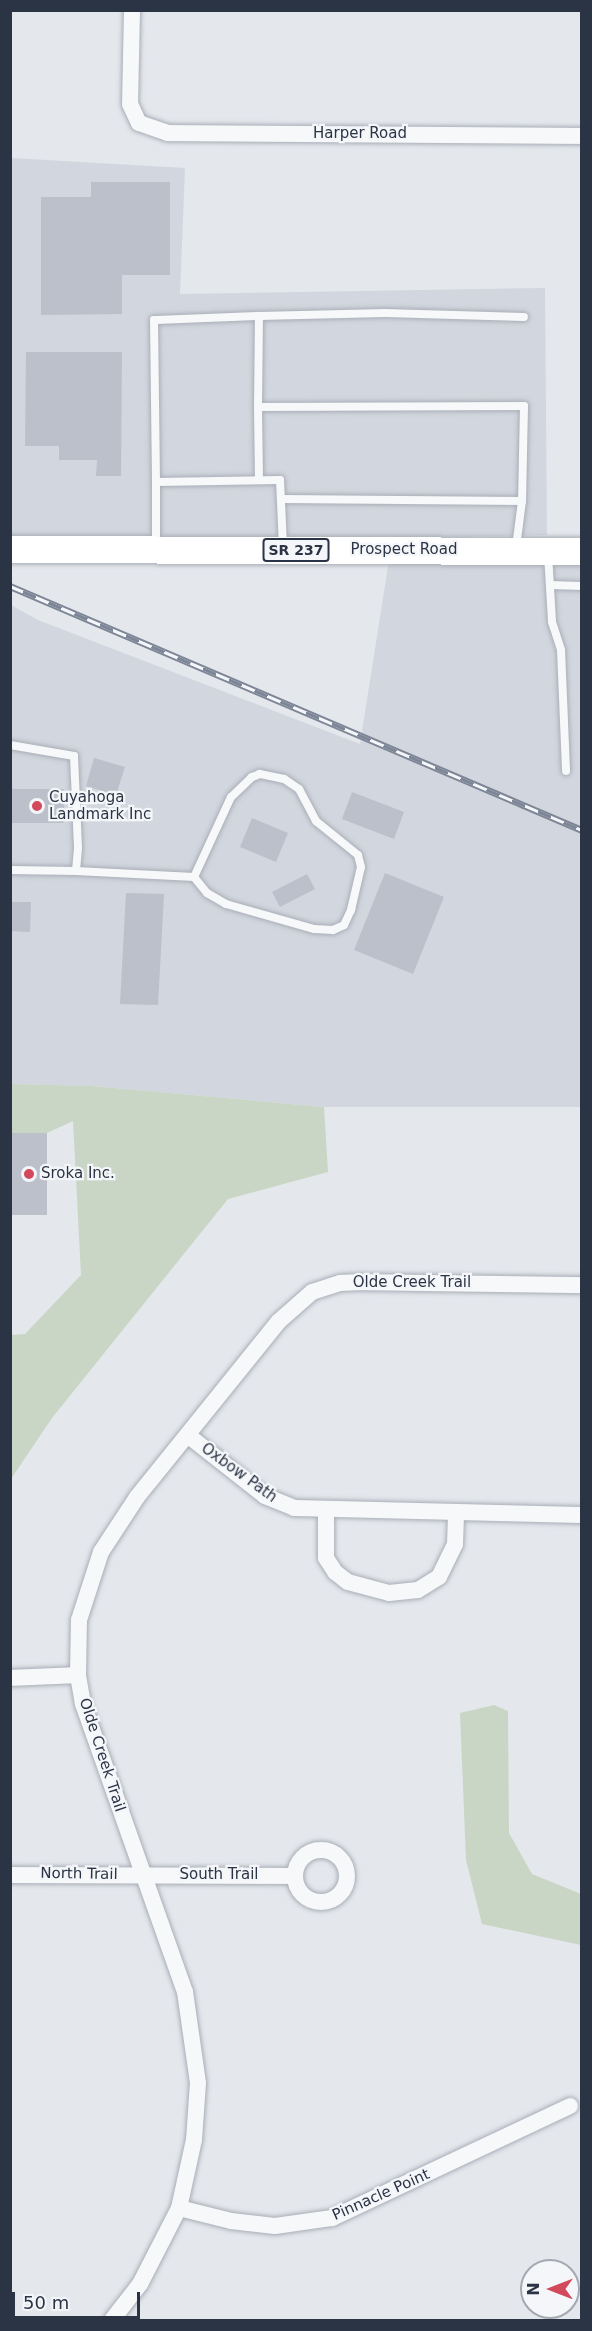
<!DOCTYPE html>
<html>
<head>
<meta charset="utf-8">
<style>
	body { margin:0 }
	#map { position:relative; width:592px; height:2331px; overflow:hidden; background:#e4e7ec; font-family:"DejaVu Sans",sans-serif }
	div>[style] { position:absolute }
	.built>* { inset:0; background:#d2d6de }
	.green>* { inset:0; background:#c9d6c5 }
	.building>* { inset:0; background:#bbc0ca }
	.roads { filter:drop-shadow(0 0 2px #a9aeb7) drop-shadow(0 0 2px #a9aeb7) }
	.lane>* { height:8px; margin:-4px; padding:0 4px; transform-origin:4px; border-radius:4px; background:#f7f8fa }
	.street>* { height:16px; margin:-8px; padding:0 8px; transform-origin:8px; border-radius:8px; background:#f7f8fa }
	.street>.ring { margin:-8px; padding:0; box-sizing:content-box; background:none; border:16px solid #f7f8fa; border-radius:50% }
	.primary>* { height:27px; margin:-13.5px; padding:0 13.5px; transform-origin:13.5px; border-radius:13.5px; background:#fff }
	.rail>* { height:7px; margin-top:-3.5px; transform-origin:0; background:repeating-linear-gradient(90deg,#f4f6f9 0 14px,#7d8696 0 28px); box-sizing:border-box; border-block:2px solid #7d8696 }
	.dots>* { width:16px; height:16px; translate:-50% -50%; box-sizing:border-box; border:3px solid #f4f6f9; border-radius:50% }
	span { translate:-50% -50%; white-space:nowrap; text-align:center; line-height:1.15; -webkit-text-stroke:4.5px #f4f6f9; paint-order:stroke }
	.shield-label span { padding:2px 4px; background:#f4f6f9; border:2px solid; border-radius:4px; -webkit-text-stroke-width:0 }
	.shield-label { font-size:14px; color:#2b3445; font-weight:700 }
	.street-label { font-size:15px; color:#2b3445 }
	.poi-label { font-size:15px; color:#2b3445 }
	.left { translate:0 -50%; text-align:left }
	.frame { position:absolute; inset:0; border:12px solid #2b3445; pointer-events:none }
	.north { position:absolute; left:520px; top:2259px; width:60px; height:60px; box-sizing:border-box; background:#f4f6f9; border:2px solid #a4a8b1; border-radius:50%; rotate:270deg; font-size:16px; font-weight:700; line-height:24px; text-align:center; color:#2b3445 }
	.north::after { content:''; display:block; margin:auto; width:21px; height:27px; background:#d1495b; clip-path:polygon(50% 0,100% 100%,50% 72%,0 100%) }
	.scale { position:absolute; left:12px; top:2292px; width:128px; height:27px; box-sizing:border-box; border:3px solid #2b3445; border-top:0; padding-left:8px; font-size:18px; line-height:21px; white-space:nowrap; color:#2b3445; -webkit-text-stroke:4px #f4f6f9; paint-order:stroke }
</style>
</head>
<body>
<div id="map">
	<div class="built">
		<i style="clip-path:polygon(11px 158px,185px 168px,180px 294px,545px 288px,547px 535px,146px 542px,11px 538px)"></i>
		<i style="clip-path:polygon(389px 560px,581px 563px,581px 1107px,324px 1107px,91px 1086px,11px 1084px,11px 605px,38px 620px,360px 744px)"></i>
	</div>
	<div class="green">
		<i style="clip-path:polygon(11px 1084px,91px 1086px,324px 1107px,328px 1172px,228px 1199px,52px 1418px,11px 1479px,11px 1335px,25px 1334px,81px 1275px,73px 1121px,47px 1133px,11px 1133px)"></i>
		<i style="clip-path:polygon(494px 1705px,508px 1711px,509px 1833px,532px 1874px,581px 1894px,581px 1945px,482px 1924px,466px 1860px,460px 1713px)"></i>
	</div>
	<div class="building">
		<i style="clip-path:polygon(91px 182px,170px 182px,170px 275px,122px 275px,122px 314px,41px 315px,41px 197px,91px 197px)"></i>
		<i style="clip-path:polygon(26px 352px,122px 352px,121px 476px,96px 476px,97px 460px,59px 460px,59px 446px,25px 446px)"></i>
		<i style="clip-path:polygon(94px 758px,125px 767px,116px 795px,86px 786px)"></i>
		<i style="clip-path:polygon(10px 789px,64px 789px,64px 823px,10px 823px)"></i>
		<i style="clip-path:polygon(352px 792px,404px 812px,394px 839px,342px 819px)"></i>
		<i style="clip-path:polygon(252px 818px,288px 833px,276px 862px,240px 847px)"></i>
		<i style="clip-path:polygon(385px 873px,444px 897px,413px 974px,354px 950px)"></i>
		<i style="clip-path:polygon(307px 874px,315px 889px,280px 907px,272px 892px)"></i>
		<i style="clip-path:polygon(126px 893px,164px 894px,158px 1005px,120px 1004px)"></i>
		<i style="clip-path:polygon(10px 902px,31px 902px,30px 932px,10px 931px)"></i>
		<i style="clip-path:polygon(10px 1133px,47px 1133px,47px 1215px,10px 1215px)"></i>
	</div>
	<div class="roads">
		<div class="lane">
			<i style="left:258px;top:407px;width:91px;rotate:-89.4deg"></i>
			<i style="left:259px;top:316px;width:126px;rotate:-1.4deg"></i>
			<i style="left:385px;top:313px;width:139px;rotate:1.6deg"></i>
			<i style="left:259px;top:480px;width:73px;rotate:-90.8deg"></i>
			<i style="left:258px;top:407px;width:266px;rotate:-0.2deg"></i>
			<i style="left:524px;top:406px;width:95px;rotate:91.2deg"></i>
			<i style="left:156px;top:482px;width:162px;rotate:-90.7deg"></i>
			<i style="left:154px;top:320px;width:105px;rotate:-2.2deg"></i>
			<i style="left:281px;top:499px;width:241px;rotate:0.5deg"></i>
			<i style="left:522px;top:501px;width:46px;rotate:97.4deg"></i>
			<i style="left:156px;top:546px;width:64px;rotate:-90deg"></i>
			<i style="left:156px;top:482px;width:124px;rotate:-0.9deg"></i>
			<i style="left:280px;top:480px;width:67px;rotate:87.4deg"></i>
			<i style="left:548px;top:554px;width:68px;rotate:86.6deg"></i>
			<i style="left:552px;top:622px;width:29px;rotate:72deg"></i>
			<i style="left:561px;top:650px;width:121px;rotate:87.6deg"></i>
			<i style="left:550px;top:585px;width:32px;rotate:2deg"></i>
			<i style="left:10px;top:745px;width:65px;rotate:9.8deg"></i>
			<i style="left:74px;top:756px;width:92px;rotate:87.5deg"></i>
			<i style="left:78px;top:848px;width:23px;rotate:95deg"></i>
			<i style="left:76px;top:871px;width:66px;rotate:-179.1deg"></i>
			<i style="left:76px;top:871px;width:118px;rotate:2.9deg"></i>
			<i style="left:194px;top:877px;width:21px;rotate:51deg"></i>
			<i style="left:207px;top:893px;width:22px;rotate:30deg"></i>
			<i style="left:226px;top:904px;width:91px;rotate:15.9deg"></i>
			<i style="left:314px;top:929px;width:19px;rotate:3deg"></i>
			<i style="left:333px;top:930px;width:12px;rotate:-24deg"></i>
			<i style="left:344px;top:925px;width:17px;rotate:-65deg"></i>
			<i style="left:351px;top:910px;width:44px;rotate:-76.9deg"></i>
			<i style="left:361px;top:867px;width:12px;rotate:-104deg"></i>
			<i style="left:358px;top:855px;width:54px;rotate:-141deg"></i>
			<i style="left:316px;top:821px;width:36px;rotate:-118deg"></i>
			<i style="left:299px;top:789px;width:18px;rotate:-146deg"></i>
			<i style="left:284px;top:779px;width:25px;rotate:-168deg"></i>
			<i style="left:260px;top:774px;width:9px;rotate:159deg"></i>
			<i style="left:252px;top:777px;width:29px;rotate:136deg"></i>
			<i style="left:231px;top:797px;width:88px;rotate:114.8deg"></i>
		</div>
		<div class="street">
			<i style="left:132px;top:10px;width:94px;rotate:91.2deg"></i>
			<i style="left:130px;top:104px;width:21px;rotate:65deg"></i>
			<i style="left:139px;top:123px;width:31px;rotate:19deg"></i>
			<i style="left:168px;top:133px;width:414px;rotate:0.4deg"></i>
			<i style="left:190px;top:1437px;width:95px;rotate:38.2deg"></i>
			<i style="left:265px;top:1496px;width:31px;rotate:22deg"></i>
			<i style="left:294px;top:1508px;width:288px;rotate:1.4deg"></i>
			<i style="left:326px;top:1512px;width:46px;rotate:90deg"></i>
			<i style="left:326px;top:1558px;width:17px;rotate:57deg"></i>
			<i style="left:335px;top:1572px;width:16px;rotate:38deg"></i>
			<i style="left:348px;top:1582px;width:42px;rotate:15deg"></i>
			<i style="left:389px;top:1593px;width:29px;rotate:-6deg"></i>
			<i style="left:418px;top:1590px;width:25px;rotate:-32deg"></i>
			<i style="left:439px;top:1577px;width:37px;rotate:-64deg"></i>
			<i style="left:455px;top:1544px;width:30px;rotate:-88deg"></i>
			<i style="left:10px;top:1678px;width:68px;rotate:-2.5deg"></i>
			<i class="ring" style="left:295px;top:1850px;width:36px;height:36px"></i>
			<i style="left:10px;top:1875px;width:285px;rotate:0.2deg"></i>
			<i style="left:179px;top:2208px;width:54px;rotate:14deg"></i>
			<i style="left:231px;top:2221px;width:44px;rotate:6.5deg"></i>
			<i style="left:275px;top:2226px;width:58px;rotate:-8deg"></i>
			<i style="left:332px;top:2218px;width:263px;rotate:-25.2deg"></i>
			<i style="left:112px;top:2320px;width:46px;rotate:-52.1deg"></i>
			<i style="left:140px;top:2284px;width:85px;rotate:-62.8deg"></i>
			<i style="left:179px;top:2208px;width:70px;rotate:-77.6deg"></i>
			<i style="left:194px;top:2140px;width:57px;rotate:-86deg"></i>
			<i style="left:198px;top:2083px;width:92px;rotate:-98.1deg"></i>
			<i style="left:185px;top:1992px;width:306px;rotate:-109.5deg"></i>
			<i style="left:83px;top:1704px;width:29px;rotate:-100deg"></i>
			<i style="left:78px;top:1675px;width:55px;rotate:-89deg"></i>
			<i style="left:79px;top:1620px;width:71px;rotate:-72.1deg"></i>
			<i style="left:101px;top:1552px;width:66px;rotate:-56.8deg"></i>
			<i style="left:137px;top:1497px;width:225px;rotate:-51.1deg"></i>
			<i style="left:278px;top:1322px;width:45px;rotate:-41.4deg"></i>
			<i style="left:312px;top:1292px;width:29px;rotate:-18deg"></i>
			<i style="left:340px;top:1283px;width:21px;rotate:-3deg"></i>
			<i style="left:361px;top:1282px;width:221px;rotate:0.8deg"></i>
		</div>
		<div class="primary">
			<i style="left:10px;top:549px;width:572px;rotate:0.2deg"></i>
		</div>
	</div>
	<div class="rail">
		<i style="left:10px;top:586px;width:622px;rotate:23.1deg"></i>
	</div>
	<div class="dots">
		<i style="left:37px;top:806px;background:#d1495b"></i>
		<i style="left:29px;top:1174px;background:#d1495b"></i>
	</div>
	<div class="shield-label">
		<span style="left:296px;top:550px">SR 237</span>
	</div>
	<div class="street-label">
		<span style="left:360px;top:134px">Harper Road</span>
		<span style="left:404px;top:550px">Prospect Road</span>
		<span style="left:412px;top:1283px">Olde Creek Trail</span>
		<span style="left:239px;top:1473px;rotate:36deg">Oxbow Path</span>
		<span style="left:102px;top:1755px;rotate:72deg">Olde Creek Trail</span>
		<span style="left:79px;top:1874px;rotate:1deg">North Trail</span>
		<span style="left:219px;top:1875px">South Trail</span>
		<span style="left:381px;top:2195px;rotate:-24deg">Pinnacle Point</span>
	</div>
	<div class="poi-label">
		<span class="left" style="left:49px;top:806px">Cuyahoga<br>Landmark Inc</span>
		<span class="left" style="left:41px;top:1174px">Sroka Inc.</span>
	</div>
	<div class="frame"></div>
	<div class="north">N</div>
	<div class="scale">50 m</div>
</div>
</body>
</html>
